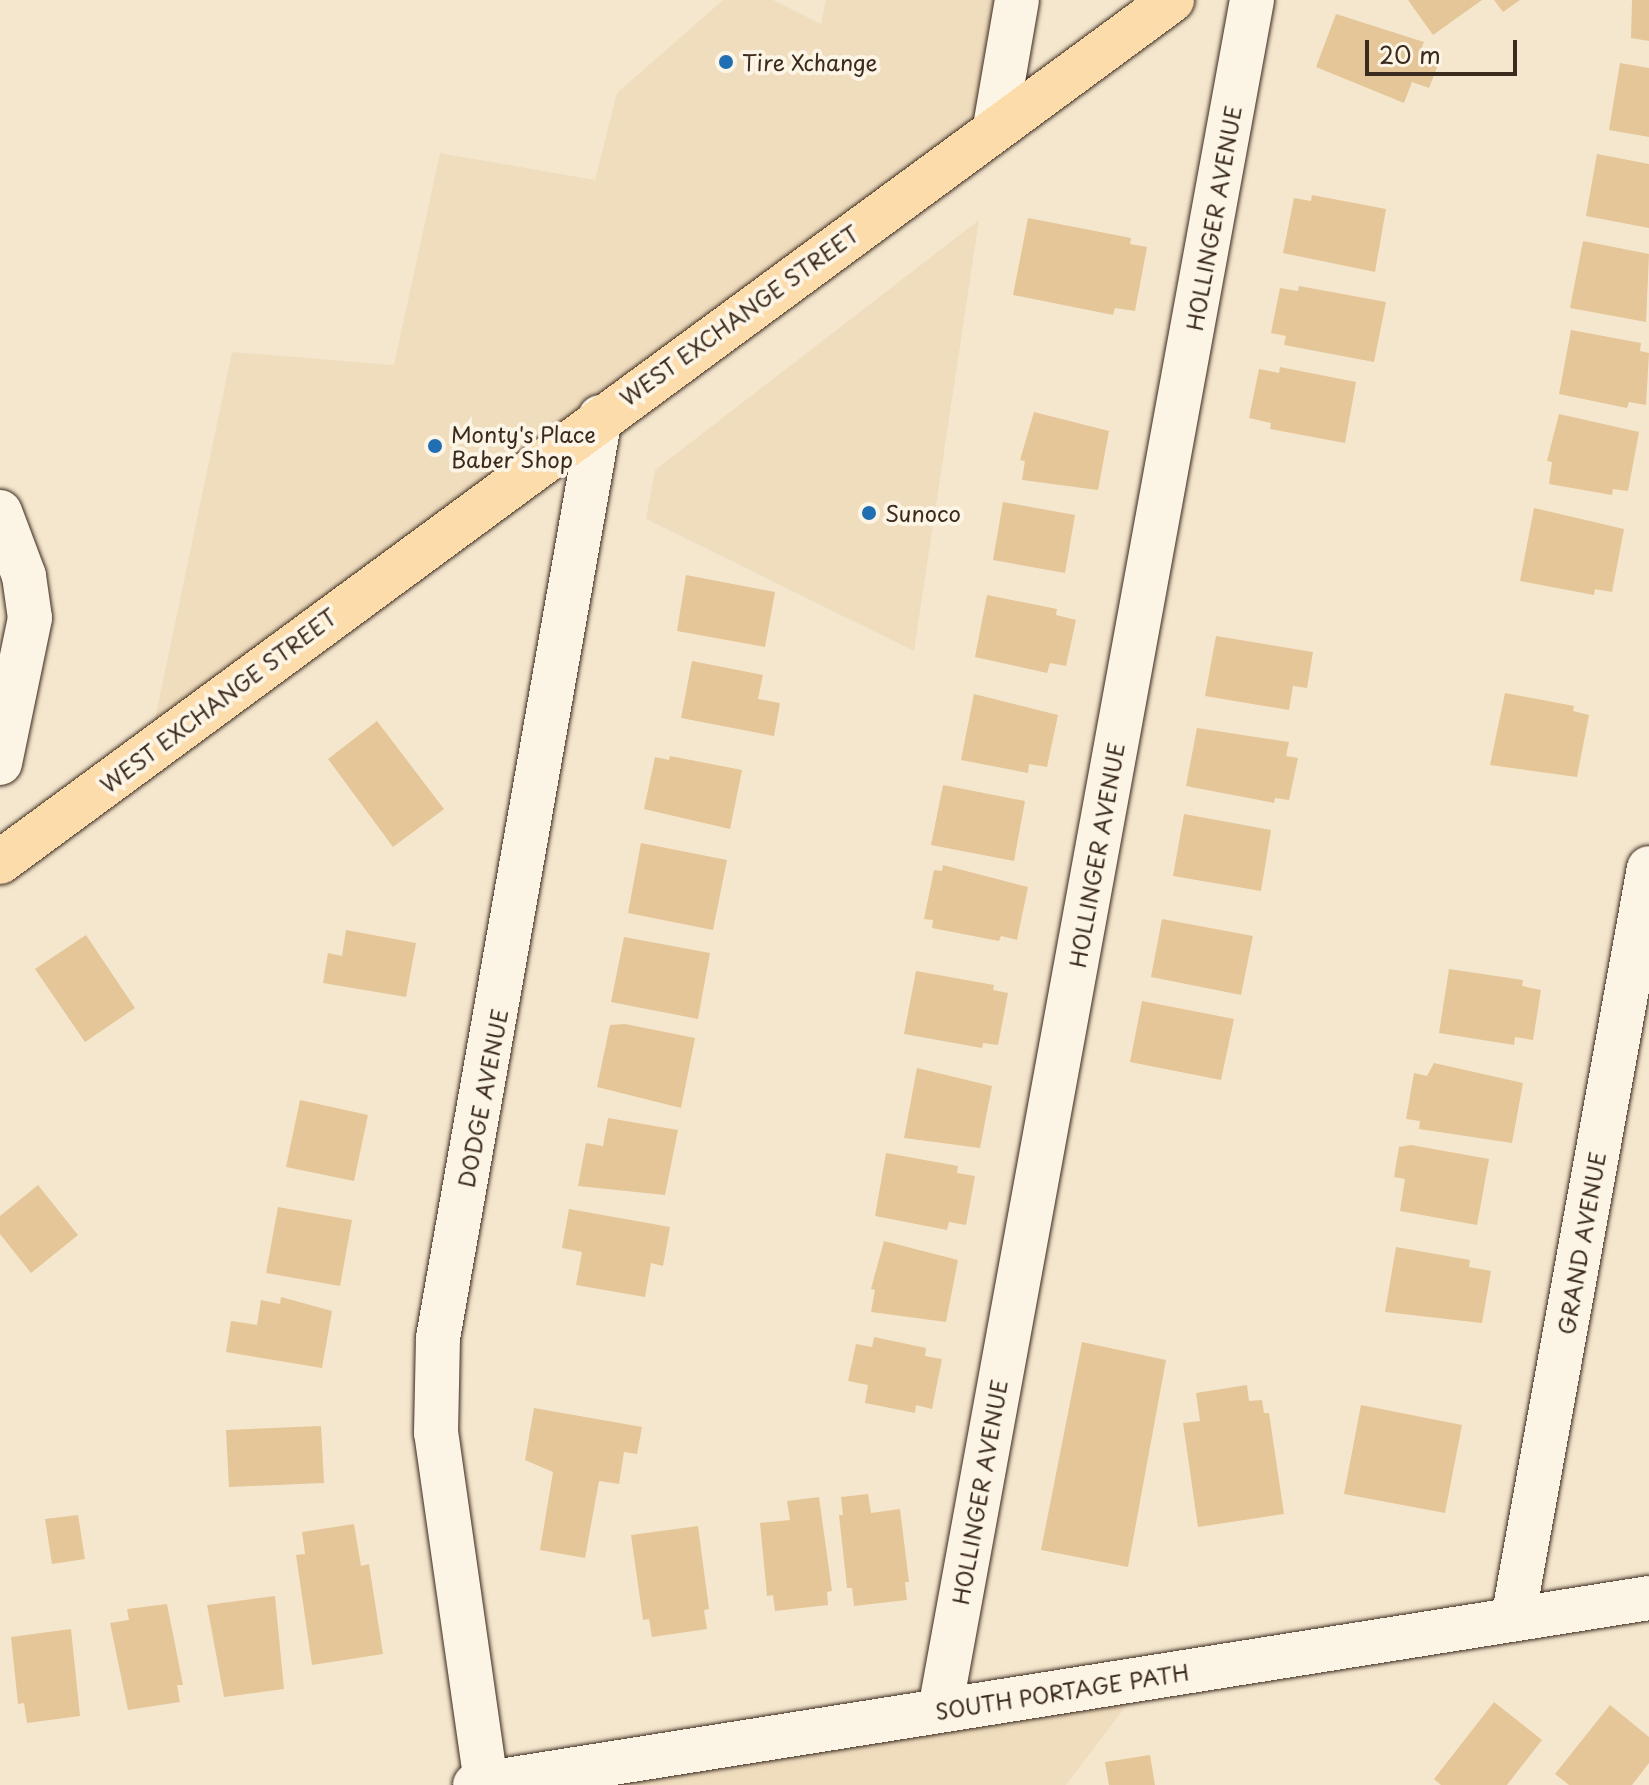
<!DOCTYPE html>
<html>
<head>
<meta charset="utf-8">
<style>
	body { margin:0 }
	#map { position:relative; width:1649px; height:1785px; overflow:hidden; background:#f5e7ce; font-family:"Playpen Sans",sans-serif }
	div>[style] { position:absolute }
	.built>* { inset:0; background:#f0ddbe }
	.building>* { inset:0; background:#e5c698 }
	.roads { filter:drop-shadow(0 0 2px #3b2a1e) drop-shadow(0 0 2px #3b2a1e) }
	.minor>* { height:44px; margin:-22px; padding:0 22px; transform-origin:22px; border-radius:22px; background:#fcf5e5 }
	.tertiary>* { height:44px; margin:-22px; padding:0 22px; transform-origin:22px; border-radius:22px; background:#fcf5e5 }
	.secondary>* { height:44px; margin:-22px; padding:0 22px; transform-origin:22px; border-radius:22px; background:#fcf5e5 }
	.primary>* { height:44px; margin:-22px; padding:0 22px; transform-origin:22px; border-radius:22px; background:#fddcac }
	.dots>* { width:22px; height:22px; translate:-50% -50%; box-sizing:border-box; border:4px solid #fcf5e5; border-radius:50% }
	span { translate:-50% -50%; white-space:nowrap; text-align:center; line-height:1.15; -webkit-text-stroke:8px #fcf5e5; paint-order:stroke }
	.poi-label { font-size:22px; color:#3b2a1e }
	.left { translate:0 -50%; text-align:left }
	.street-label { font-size:22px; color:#3b2a1e }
	.scale { position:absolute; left:1365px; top:40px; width:152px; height:36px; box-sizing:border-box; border:4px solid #3b2a1e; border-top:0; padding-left:10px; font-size:24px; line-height:28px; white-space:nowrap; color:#3b2a1e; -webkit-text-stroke:6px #fcf5e5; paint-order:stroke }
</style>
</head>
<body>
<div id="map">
	<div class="built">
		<i style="clip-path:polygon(723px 0,773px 0,821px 24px,826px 0,1017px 0,995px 127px,148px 752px,232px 352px,394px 365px,440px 153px,595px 180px,617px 93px)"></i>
		<i style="clip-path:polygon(979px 220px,914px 651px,646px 519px,655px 470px)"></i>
		<i style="clip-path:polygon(1148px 1677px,1066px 1785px,608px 1785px)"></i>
	</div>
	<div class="building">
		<i style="clip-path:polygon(1408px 0,1482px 0,1433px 35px)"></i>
		<i style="clip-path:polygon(1494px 0,1520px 0,1503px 12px)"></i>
		<i style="clip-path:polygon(1632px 0,1649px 0,1649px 41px,1631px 38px)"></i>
		<i style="clip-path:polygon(1336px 14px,1424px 42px,1421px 49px,1441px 57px,1429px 88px,1412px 82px,1404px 103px,1316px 67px)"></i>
		<i style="clip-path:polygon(1620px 63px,1649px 68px,1649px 137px,1609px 130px)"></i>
		<i style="clip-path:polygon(1597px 154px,1649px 164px,1649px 228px,1586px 216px)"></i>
		<i style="clip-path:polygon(1312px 195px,1386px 209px,1375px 272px,1283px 253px,1294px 198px,1311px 201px)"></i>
		<i style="clip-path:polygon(1028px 218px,1131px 238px,1130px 244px,1147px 247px,1135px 311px,1115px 308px,1113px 315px,1013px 295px)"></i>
		<i style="clip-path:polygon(1583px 241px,1649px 254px,1646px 322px,1570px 308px)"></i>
		<i style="clip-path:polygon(1299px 286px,1386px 302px,1374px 362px,1284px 345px,1286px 336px,1271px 333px,1280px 288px,1298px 291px)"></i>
		<i style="clip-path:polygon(1571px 330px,1641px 343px,1640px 351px,1649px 353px,1646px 405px,1629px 402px,1627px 408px,1559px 394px)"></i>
		<i style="clip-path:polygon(1280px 367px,1356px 382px,1345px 443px,1270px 429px,1271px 423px,1249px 418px,1259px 369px,1279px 373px)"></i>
		<i style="clip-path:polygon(1034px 412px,1109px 431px,1098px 490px,1022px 480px,1025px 461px,1020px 460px)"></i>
		<i style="clip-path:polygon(1559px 414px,1639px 432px,1628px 491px,1613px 489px,1612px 495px,1549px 484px,1552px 462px,1547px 461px)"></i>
		<i style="clip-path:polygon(1003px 502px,1075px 515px,1065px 573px,993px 560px)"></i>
		<i style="clip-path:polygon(1534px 508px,1624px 529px,1612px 592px,1595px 589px,1594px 595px,1520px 581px)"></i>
		<i style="clip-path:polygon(686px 575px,775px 592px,765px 647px,677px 631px)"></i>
		<i style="clip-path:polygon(987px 595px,1057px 609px,1056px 615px,1076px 620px,1066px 666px,1050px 663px,1047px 673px,975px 657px)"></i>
		<i style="clip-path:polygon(1216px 636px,1313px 652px,1307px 688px,1293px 686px,1289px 710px,1205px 696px)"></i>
		<i style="clip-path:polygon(692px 661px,763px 675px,758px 699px,780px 703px,774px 736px,681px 718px)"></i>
		<i style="clip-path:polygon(1505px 693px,1574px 706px,1573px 711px,1589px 715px,1577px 777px,1490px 765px)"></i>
		<i style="clip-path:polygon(974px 694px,1058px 715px,1047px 767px,1029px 764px,1028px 773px,961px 760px)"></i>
		<i style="clip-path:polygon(377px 721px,444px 809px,393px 847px,328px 759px)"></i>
		<i style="clip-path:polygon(1197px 728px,1289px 742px,1286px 756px,1298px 758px,1289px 800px,1275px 798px,1274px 803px,1186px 786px)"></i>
		<i style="clip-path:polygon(670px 756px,742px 770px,730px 829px,644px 809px,655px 757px,669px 760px)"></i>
		<i style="clip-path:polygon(943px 785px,1025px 801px,1014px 861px,931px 845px)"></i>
		<i style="clip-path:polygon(1184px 814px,1271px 830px,1261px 891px,1173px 876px)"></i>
		<i style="clip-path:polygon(641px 843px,727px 860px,713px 930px,628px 913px)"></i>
		<i style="clip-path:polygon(943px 865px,1028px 887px,1017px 940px,1001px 936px,999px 941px,932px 928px,933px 920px,924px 919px,934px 870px,942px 871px)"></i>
		<i style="clip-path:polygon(1162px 919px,1253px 936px,1241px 995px,1151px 977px)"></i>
		<i style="clip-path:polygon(346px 930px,416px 943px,406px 997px,323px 983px,328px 953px,342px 956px)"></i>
		<i style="clip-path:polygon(86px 935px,135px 1008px,85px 1042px,35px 969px)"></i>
		<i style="clip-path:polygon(624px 937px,710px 953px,698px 1019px,611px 1002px)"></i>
		<i style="clip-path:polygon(1449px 969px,1523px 980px,1522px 986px,1541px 990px,1533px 1040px,1515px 1037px,1514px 1045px,1439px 1033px)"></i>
		<i style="clip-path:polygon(916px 971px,994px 985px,993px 990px,1008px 993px,998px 1045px,983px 1043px,982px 1048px,904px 1034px)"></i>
		<i style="clip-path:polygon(1142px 1001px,1234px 1019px,1221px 1080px,1130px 1062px)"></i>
		<i style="clip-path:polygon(625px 1024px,695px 1038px,681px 1108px,597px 1087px,610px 1025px)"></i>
		<i style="clip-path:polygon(1434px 1063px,1523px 1083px,1512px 1143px,1419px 1129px,1420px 1121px,1406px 1119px,1414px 1073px,1427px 1076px)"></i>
		<i style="clip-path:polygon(917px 1068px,992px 1086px,980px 1148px,904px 1138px)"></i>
		<i style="clip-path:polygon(300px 1100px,368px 1115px,354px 1181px,286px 1167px)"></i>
		<i style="clip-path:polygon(608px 1118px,678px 1130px,665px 1195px,578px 1186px,586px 1143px,603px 1146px)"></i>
		<i style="clip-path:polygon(1411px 1145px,1489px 1159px,1477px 1225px,1400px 1211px,1405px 1179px,1394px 1177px,1399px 1147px)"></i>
		<i style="clip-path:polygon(886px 1153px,958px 1166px,957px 1173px,975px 1176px,966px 1225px,949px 1222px,947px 1230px,875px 1216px)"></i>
		<i style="clip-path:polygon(38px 1185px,78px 1235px,31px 1273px,0 1234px,0 1216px)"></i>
		<i style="clip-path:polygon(278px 1207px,352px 1220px,340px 1286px,266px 1273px)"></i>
		<i style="clip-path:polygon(569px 1209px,670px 1227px,663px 1266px,651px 1263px,645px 1297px,576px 1285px,582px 1252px,562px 1248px)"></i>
		<i style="clip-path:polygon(884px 1241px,958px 1260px,946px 1322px,871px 1312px,875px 1290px,871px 1289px)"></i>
		<i style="clip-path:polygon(1396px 1247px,1470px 1260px,1469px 1267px,1491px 1271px,1482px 1323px,1385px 1312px)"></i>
		<i style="clip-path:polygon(281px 1297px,332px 1311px,322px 1368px,226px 1352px,231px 1321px,257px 1325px,261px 1300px,280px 1304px)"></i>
		<i style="clip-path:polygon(874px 1337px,926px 1348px,925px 1356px,942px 1359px,932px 1409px,916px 1405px,915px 1413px,865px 1403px,868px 1385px,848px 1381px,856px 1344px,872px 1347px)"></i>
		<i style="clip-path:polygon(1082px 1342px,1166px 1360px,1128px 1567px,1041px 1550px)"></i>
		<i style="clip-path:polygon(1247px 1385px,1249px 1401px,1262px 1400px,1264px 1413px,1269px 1413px,1284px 1514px,1198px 1527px,1183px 1423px,1200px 1421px,1196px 1393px)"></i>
		<i style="clip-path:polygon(1361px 1405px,1462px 1425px,1445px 1513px,1344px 1494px)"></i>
		<i style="clip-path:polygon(534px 1408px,642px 1427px,637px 1454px,624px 1452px,619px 1484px,599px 1481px,585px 1558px,540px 1550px,553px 1472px,525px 1460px)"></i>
		<i style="clip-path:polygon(321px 1426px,324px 1483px,229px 1487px,226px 1430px)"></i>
		<i style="clip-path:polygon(868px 1494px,871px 1513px,900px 1509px,909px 1582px,905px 1582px,907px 1600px,854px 1606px,852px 1588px,847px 1588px,839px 1515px,843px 1515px,841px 1497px)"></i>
		<i style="clip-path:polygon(819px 1497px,832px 1591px,827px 1592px,828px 1605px,775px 1611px,773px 1595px,767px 1596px,760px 1523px,790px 1520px,787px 1501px)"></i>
		<i style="clip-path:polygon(78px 1515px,85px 1559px,52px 1564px,45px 1519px)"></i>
		<i style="clip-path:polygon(354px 1524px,361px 1566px,369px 1564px,383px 1654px,312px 1665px,296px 1555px,305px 1554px,302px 1532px)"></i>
		<i style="clip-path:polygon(698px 1526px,709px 1609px,704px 1610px,707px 1629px,652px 1637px,649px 1619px,643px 1620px,631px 1535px)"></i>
		<i style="clip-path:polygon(275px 1596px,284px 1689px,224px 1697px,207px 1605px)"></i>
		<i style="clip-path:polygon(167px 1604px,183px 1685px,177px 1685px,180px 1702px,128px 1710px,110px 1623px,129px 1620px,127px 1609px)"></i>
		<i style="clip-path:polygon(71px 1629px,80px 1716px,27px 1723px,24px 1703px,18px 1704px,11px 1637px)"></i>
		<i style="clip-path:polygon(1494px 1702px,1542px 1740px,1507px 1785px,1441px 1785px,1434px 1779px)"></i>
		<i style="clip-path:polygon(1610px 1705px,1649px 1737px,1649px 1763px,1632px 1785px,1569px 1785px,1555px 1774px)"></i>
		<i style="clip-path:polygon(1150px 1755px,1155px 1785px,1109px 1785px,1105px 1762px)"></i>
	</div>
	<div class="roads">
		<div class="minor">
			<i style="left:0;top:512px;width:68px;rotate:69.4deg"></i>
			<i style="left:24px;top:576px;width:42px;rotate:81.9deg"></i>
			<i style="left:30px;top:618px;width:148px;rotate:101.7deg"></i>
			<i style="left:1513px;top:1619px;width:763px;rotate:-79.74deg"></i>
			<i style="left:940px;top:1710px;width:1738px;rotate:-79.66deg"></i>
			<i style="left:486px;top:1783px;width:354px;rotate:-98.1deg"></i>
			<i style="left:436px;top:1433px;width:95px;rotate:-88.8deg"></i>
			<i style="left:438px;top:1338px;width:935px;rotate:-80.02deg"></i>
		</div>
		<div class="tertiary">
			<i style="left:995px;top:127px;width:129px;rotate:-80.2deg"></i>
		</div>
		<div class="secondary">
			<i style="left:475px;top:1785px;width:1189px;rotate:-9.05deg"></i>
		</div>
		<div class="primary">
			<i style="left:0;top:862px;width:1455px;rotate:-36.33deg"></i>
		</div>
	</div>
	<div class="dots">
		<i style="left:726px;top:62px;background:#1f6fb2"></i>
		<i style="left:435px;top:446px;background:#1f6fb2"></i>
		<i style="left:869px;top:513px;background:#1f6fb2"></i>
	</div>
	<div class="poi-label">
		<span class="left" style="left:742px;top:62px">Tire Xchange</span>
		<span class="left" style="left:451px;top:446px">Monty's Place<br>Baber Shop</span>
		<span class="left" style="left:885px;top:513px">Sunoco</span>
	</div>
	<div class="street-label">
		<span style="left:1213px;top:218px;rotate:-80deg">HOLLINGER AVENUE</span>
		<span style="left:739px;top:315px;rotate:-36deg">WEST EXCHANGE STREET</span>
		<span style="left:218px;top:700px;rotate:-37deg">WEST EXCHANGE STREET</span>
		<span style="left:1096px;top:855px;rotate:-80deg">HOLLINGER AVENUE</span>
		<span style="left:482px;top:1098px;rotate:-79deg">DODGE AVENUE</span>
		<span style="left:1581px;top:1243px;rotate:-80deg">GRAND AVENUE</span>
		<span style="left:979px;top:1492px;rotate:-80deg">HOLLINGER AVENUE</span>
		<span style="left:1062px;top:1691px;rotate:-9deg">SOUTH PORTAGE PATH</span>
	</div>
	<div class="scale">20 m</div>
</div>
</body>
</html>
